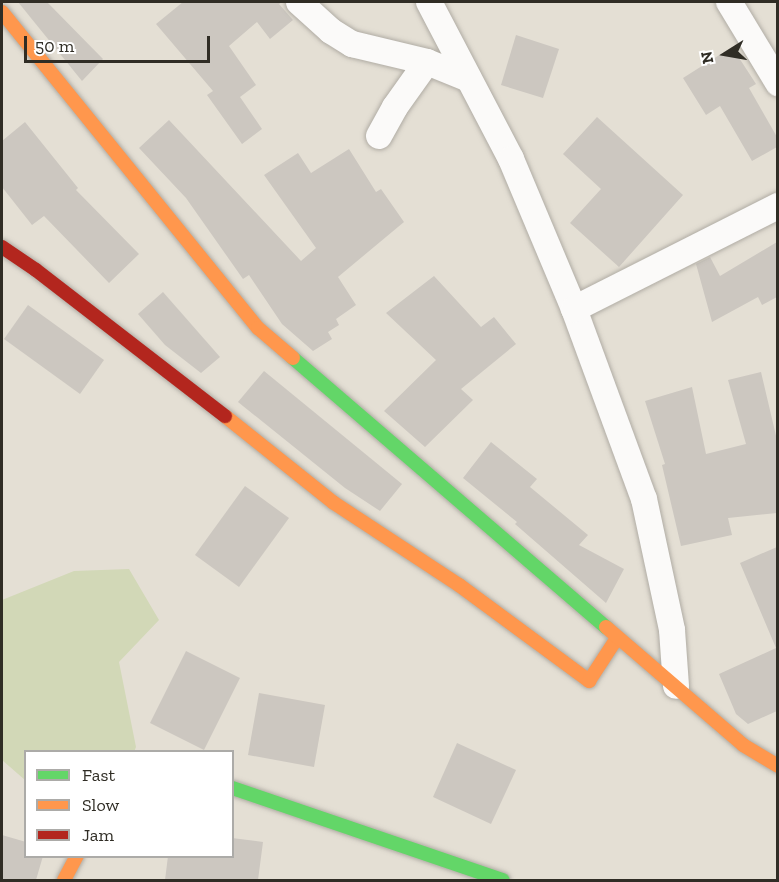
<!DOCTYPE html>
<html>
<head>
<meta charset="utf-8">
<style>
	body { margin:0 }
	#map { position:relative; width:779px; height:882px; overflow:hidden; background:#e4dfd4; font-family:"Zilla Slab",serif }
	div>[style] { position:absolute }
	.green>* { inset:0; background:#d2d8b7 }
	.building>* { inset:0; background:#ccc7c0 }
	.roads { filter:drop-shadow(0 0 2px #b0aca4) drop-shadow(0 0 2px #b0aca4) }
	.street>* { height:26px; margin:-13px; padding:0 13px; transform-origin:13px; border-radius:13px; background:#fbfaf9 }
	.fast>* { height:14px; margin:-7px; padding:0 7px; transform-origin:7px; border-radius:7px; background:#63d668 }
	.slow>* { height:14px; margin:-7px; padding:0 7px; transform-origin:7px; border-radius:7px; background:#ff974d }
	.jam>* { height:14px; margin:-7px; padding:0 7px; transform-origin:7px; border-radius:7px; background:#b3261e }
	span { translate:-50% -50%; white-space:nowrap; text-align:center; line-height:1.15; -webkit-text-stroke:4.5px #fff; paint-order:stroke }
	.frame { position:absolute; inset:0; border:3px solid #302d25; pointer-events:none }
	.legend { position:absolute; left:24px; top:750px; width:210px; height:108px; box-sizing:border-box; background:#fff; border:2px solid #acaba8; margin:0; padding:8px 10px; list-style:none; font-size:18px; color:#302d25 }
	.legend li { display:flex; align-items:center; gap:12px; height:30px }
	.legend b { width:30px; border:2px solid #acaba8 }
	.north { position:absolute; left:695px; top:24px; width:60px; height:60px; -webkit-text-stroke:4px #fff; paint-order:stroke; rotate:259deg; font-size:16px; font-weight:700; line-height:24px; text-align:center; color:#302d25 }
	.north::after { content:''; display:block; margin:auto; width:21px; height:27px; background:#302d25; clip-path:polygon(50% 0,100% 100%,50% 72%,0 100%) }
	.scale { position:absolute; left:24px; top:36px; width:186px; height:27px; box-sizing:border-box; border:3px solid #302d25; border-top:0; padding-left:8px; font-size:18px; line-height:21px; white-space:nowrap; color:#302d25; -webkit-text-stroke:4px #fff; paint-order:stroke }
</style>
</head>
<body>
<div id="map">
	<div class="green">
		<i style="clip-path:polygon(129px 569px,159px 620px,119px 662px,136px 747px,134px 752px,26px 752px,25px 780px,2px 760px,2px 600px,74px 571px)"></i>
	</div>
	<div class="building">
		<i style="clip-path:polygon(18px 2px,47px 2px,103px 59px,82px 81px)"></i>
		<i style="clip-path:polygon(183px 2px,282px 2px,279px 4px,293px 20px,270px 39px,257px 22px,229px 46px,256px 85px,240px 97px,262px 129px,242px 144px,207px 95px,213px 91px,156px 24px)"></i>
		<i style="clip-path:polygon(516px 35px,559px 49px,543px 98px,501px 85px)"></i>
		<i style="clip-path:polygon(732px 47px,756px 84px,749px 88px,777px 137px,777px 147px,752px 161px,720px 106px,706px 115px,683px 78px)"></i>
		<i style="clip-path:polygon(597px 117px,683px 195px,619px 267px,570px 223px,601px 189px,563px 154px)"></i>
		<i style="clip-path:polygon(169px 120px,301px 261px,316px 248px,264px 175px,298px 153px,311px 173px,349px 149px,376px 192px,381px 189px,404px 222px,338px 277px,356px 305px,336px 319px,339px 325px,328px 332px,332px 339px,313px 351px,282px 324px,249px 275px,243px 279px,186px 198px,139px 148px)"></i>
		<i style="clip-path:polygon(25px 122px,78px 188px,76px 190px,139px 254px,109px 283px,44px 216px,32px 225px,2px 187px,2px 141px)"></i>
		<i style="clip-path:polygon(777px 242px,777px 297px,762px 305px,758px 297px,712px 322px,696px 264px,710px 257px,720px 276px)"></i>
		<i style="clip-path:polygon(434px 276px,481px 327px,494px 317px,516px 344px,461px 389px,473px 400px,425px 447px,384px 411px,436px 360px,386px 313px)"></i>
		<i style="clip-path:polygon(163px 292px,220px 357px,201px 373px,165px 345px,138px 314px)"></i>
		<i style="clip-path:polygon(28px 305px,104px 360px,80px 394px,4px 339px)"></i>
		<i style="clip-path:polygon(264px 371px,402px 484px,380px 511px,345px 488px,238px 402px)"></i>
		<i style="clip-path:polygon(761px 372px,777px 440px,777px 513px,728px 518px,732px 535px,681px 546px,662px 465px,665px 464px,645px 401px,692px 387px,706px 454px,746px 444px,728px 380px)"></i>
		<i style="clip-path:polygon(491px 442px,537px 479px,530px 487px,588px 535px,579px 545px,624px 569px,606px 603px,515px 524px,517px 522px,463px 478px)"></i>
		<i style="clip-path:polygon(245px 486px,289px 518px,239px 587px,195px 555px)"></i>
		<i style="clip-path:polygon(777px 547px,777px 711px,748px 724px,736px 714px,719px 674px,776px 648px,740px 563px)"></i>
		<i style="clip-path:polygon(186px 651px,240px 678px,204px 750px,150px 723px)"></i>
		<i style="clip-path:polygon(259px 693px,325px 705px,314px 767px,248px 755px)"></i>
		<i style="clip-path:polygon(457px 743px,516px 770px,491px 824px,433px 797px)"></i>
		<i style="clip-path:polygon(2px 835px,26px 842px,26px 856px,43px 856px,36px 880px,2px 880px)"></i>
		<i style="clip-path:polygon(232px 838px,263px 842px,258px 880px,165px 880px,168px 856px,232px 856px)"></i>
	</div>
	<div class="roads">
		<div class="street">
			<i style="left:299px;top:2px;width:43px;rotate:42.2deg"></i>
			<i style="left:331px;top:31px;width:25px;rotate:32deg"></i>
			<i style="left:352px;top:44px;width:77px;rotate:13.5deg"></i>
			<i style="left:427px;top:62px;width:45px;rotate:22deg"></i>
			<i style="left:429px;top:2px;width:177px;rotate:62.4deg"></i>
			<i style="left:511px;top:159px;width:163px;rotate:67.2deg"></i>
			<i style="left:574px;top:309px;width:202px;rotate:69.8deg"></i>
			<i style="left:644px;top:499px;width:134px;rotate:77.9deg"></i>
			<i style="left:672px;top:630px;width:56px;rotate:85.9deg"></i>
			<i style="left:729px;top:2px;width:95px;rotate:58.8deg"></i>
			<i style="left:379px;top:136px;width:33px;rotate:-61deg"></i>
			<i style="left:395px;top:107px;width:55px;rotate:-54.6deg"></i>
			<i style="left:574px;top:309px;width:229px;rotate:-26.8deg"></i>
		</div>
		<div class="fast">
			<i style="left:293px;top:358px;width:413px;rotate:40.7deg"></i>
			<i style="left:232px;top:788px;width:286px;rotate:18.8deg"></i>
		</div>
		<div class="slow">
			<i style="left:2px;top:12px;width:407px;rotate:51deg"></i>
			<i style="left:258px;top:328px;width:46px;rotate:40.6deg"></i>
			<i style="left:225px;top:416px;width:139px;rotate:38.6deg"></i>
			<i style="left:334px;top:503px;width:149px;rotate:33.3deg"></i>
			<i style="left:459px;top:585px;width:162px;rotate:36.4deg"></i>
			<i style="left:589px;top:681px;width:51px;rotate:-56.9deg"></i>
			<i style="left:606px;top:627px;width:181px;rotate:40.7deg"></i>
			<i style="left:743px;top:745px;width:41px;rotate:31deg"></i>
			<i style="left:64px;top:880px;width:27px;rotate:-62deg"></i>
		</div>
		<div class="jam">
			<i style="left:2px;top:247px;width:41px;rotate:34.1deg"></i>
			<i style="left:36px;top:270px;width:239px;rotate:37.7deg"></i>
		</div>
	</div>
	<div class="frame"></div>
	<ul class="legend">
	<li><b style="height:8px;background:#63d668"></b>Fast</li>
	<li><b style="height:8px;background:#ff974d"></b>Slow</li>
	<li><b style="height:8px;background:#b3261e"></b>Jam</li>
	</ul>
	<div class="north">N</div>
	<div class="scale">50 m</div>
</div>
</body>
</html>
